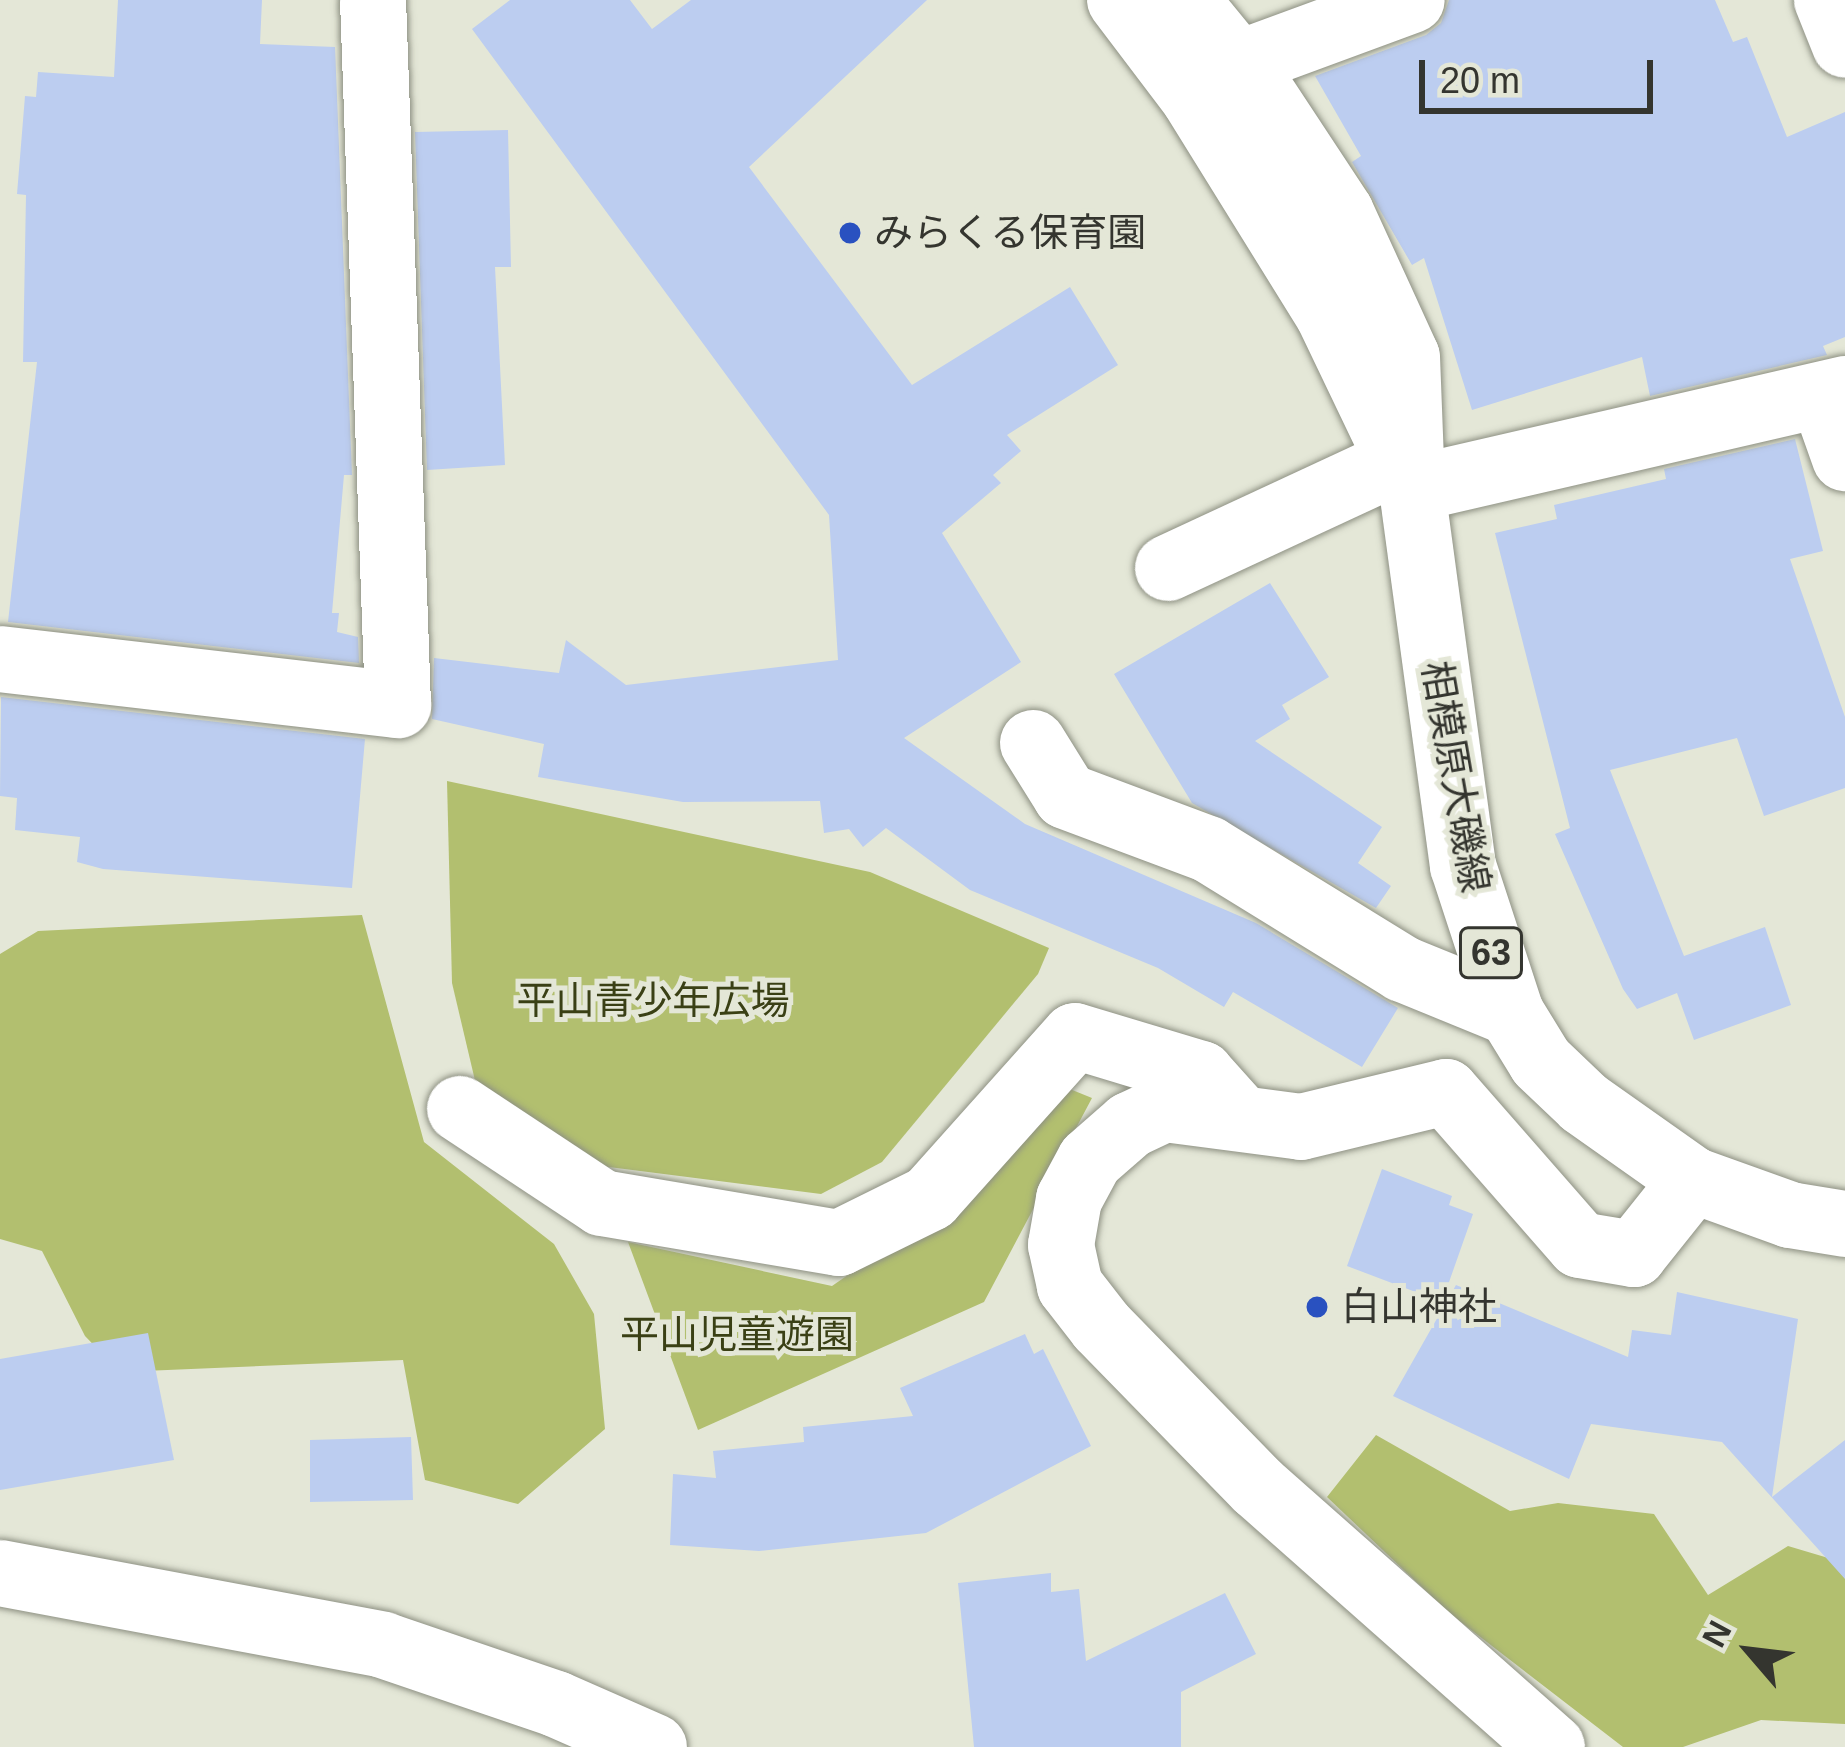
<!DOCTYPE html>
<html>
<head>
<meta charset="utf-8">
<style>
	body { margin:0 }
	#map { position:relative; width:1845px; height:1747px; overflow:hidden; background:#e4e7d7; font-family:Arial,"Noto Sans JP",sans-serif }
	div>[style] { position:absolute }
	.green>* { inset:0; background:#b2bf6f }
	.building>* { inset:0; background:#bccdf0 }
	.roads { filter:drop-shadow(0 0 3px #8e9183) drop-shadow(0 0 3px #8e9183) }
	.minor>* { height:66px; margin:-33px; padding:0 33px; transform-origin:33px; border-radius:33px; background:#fff }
	.major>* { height:66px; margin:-33px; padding:0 33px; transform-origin:33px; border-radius:33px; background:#fff }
	.dots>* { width:33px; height:33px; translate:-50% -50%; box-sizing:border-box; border:6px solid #e4e7d7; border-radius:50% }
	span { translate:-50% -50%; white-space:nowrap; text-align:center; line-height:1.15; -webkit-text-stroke:10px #e4e7d7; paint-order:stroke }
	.shield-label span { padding:3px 9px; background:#e4e7d7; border:3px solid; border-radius:9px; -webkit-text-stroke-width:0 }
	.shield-label { font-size:36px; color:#34352f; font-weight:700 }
	.poi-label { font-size:39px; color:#34352f }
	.left { translate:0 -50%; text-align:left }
	.street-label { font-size:39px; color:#34352f }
	.park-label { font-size:39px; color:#3a4015 }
	.north { position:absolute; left:1689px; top:1591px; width:120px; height:120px; -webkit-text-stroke:9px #e4e7d7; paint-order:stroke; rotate:298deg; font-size:33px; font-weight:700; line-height:48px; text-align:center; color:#34352f }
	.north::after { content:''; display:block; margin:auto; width:42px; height:54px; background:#34352f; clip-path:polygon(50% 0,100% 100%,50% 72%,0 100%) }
	.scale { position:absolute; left:1419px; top:60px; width:234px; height:54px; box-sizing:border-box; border:6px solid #34352f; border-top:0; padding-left:15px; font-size:36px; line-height:42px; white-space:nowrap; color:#34352f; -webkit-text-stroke:9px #e4e7d7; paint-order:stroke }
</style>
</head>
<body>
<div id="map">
	<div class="green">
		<i style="clip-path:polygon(447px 781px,870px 872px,1049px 948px,1038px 974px,882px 1162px,821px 1194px,593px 1165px,477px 1089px,452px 983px)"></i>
		<i style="clip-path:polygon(362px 915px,424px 1142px,554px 1244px,594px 1314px,605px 1429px,518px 1504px,425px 1480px,403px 1360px,120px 1372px,85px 1336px,42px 1251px,0 1239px,0 954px,38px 931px)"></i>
		<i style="clip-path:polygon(1050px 1081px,1092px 1098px,984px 1302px,698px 1430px,628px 1242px,832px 1286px,939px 1212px)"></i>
		<i style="clip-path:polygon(1376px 1435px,1510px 1511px,1558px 1503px,1654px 1514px,1708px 1595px,1788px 1546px,1845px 1563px,1845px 1724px,1761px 1720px,1683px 1747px,1623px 1747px,1448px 1612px,1327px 1497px)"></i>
	</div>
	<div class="building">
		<i style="clip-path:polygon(118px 0,262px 0,260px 44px,335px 47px,352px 475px,344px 475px,332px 613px,339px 613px,337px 632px,358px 637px,359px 663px,8px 622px,37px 362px,23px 362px,26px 195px,17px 194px,25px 96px,36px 97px,38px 72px,114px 77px)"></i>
		<i style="clip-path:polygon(510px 0,630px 0,652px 29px,691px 0,927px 0,749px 167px,912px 385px,1070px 287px,1118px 365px,1007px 435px,1021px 451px,993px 475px,1001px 483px,942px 533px,1021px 662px,904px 738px,1025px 824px,1256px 923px,1398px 1008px,1362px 1067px,1233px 992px,1224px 1007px,1158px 968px,970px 890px,886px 828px,863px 847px,849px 829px,824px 833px,820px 801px,683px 802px,538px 777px,544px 744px,432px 719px,434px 658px,559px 673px,566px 640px,626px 685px,838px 660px,829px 515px,472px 29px)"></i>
		<i style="clip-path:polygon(1449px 0,1715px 0,1733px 42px,1747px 37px,1787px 137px,1845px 112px,1845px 337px,1823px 346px,1827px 355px,1650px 396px,1642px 357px,1472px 410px,1424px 258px,1412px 265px,1352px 162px,1361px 156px,1315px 76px,1426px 35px,1441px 23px)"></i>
		<i style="clip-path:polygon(508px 130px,511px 267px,495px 267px,505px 465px,427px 470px,415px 132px)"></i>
		<i style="clip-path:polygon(1795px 439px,1823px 551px,1790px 559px,1845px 717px,1845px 788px,1764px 816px,1737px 738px,1610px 770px,1684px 956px,1765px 927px,1791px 1005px,1694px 1040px,1677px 993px,1637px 1009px,1623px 989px,1555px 834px,1570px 828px,1495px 533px,1557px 519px,1554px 505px,1666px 479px,1664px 469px)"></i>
		<i style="clip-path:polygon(1270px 583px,1329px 677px,1282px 705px,1290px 719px,1255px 741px,1382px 827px,1358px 863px,1391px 886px,1376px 908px,1192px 803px,1114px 674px)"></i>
		<i style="clip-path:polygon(1px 697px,365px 739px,352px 888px,103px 869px,77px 862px,80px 837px,15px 830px,17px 798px,0 796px)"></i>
		<i style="clip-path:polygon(1382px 1169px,1452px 1196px,1449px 1205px,1473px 1214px,1442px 1302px,1347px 1266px)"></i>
		<i style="clip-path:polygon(1456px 1285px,1628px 1357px,1632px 1330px,1671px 1335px,1677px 1292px,1798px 1319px,1772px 1497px,1845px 1440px,1845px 1579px,1722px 1442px,1591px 1424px,1569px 1479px,1393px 1396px)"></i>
		<i style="clip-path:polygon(148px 1333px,174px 1460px,0 1490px,0 1359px)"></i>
		<i style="clip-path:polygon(1025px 1334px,1034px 1354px,1043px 1349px,1091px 1446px,926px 1533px,759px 1551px,670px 1545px,673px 1474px,716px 1478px,713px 1451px,804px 1442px,803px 1427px,913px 1416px,900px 1388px)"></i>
		<i style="clip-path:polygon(411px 1437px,413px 1500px,310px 1502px,310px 1440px)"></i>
		<i style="clip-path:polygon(1051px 1573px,1051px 1592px,1079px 1589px,1086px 1661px,1225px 1593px,1256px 1654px,1181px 1692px,1181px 1747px,974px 1747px,958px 1583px)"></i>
	</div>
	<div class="roads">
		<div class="minor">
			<i style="left:1827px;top:0;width:48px;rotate:68.2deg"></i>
			<i style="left:1238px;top:64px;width:185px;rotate:-20.2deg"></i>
			<i style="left:1823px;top:396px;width:66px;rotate:70.5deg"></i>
			<i style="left:1412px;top:489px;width:444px;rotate:-13deg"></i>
			<i style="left:1168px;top:568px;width:254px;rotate:-24.9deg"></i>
			<i style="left:0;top:659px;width:401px;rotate:6.6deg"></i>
			<i style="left:398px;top:705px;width:705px;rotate:-92.03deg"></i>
			<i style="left:1033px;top:743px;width:62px;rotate:58.1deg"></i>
			<i style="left:1066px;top:796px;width:152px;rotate:20.5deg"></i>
			<i style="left:1208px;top:849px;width:229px;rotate:31.6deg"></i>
			<i style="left:1403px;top:969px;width:117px;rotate:22.2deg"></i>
			<i style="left:460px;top:1109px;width:170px;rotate:33.5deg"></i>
			<i style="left:602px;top:1203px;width:240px;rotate:9.6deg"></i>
			<i style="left:839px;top:1243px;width:102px;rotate:-26.3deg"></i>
			<i style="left:930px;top:1198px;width:217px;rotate:-48.2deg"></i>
			<i style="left:1075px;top:1036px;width:132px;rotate:16.8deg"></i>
			<i style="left:1201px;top:1074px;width:52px;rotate:48.1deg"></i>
			<i style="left:0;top:1573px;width:390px;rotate:10.6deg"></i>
			<i style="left:383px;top:1645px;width:183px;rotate:18.8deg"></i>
			<i style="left:556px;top:1704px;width:107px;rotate:23.7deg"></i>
			<i style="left:1552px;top:1747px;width:392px;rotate:-138.5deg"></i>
			<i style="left:1258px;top:1487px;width:225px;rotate:-134.3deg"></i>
			<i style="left:1101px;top:1326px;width:51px;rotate:-127.8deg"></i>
			<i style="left:1070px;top:1286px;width:42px;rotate:-102.4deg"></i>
			<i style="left:1061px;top:1245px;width:47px;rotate:-80.1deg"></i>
			<i style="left:1069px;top:1199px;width:44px;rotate:-61.7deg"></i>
			<i style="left:1090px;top:1160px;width:53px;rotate:-41.2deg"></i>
			<i style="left:1130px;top:1125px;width:38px;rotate:-25deg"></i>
			<i style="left:1165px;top:1109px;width:137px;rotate:7.5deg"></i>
			<i style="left:1301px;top:1127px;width:149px;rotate:-13.6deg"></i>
			<i style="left:1446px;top:1092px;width:203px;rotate:48.8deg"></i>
			<i style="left:1580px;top:1245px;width:55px;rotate:9.5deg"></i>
			<i style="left:1634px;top:1254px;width:95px;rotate:-51.4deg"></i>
		</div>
		<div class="major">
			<i style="left:1120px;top:0;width:123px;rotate:52.9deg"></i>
			<i style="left:1194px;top:98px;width:254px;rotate:58.2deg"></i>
			<i style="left:1328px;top:314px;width:166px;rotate:64.4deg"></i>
			<i style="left:1186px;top:0;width:117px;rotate:50.6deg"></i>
			<i style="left:1260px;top:90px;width:147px;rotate:56.6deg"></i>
			<i style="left:1341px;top:213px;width:158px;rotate:65.4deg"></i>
			<i style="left:1407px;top:357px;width:132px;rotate:87.8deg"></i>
			<i style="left:1412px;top:489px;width:380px;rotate:82.3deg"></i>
			<i style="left:1463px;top:866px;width:155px;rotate:71.9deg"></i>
			<i style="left:1511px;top:1013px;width:57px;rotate:58.5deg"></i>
			<i style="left:1541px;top:1062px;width:59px;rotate:43.6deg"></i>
			<i style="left:1584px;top:1103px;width:133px;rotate:35.2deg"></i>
			<i style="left:1693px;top:1180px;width:103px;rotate:19.8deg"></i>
			<i style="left:1790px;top:1215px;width:56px;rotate:9.3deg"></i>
		</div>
	</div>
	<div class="dots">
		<i style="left:850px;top:233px;background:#2951c0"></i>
		<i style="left:1317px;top:1307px;background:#2951c0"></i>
	</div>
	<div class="shield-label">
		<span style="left:1491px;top:953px">63</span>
	</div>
	<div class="poi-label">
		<span class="left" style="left:874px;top:233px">みらくる保育園</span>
		<span class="left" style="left:1341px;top:1307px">白山神社</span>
	</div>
	<div class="street-label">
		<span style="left:1455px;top:777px;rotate:80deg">相模原大磯線</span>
	</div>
	<div class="park-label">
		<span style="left:653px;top:1001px">平山青少年広場</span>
		<span style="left:737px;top:1335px">平山児童遊園</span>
	</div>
	<div class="north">N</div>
	<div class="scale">20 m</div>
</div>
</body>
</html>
